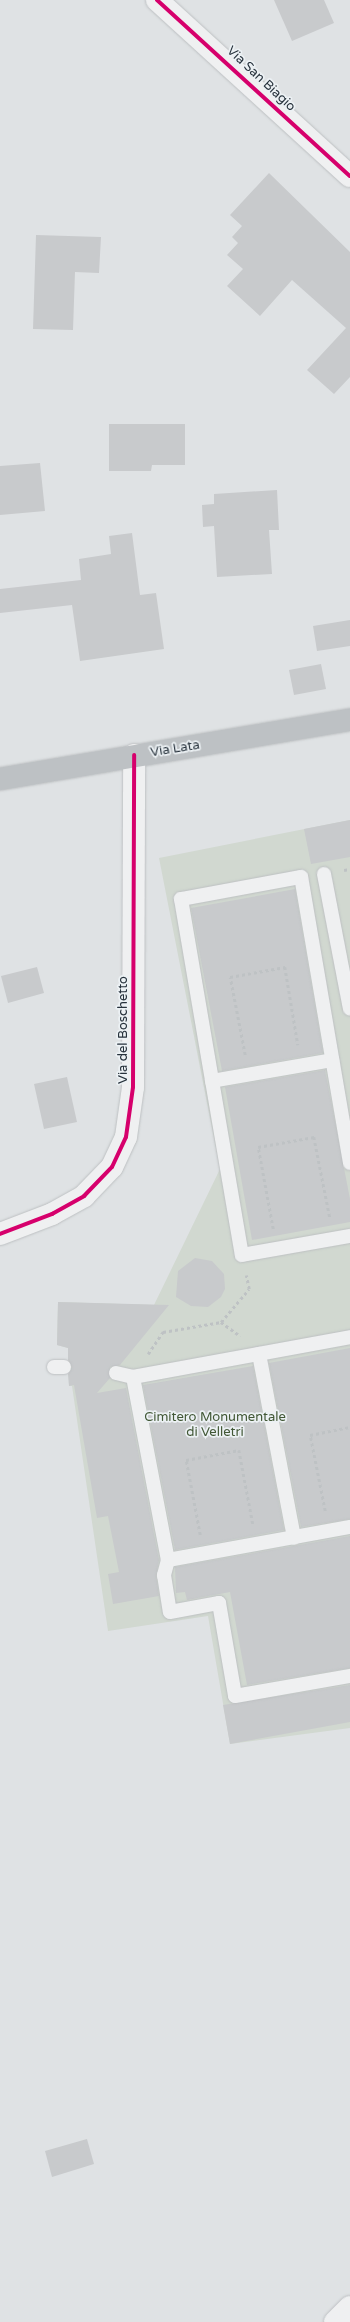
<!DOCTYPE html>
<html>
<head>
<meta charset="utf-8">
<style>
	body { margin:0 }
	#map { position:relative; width:350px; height:2322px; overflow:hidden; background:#dfe2e4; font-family:"Varela Round",sans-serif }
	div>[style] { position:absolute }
	.green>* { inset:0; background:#d1d8d0 }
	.building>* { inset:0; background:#c8cacc }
	.path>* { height:2.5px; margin-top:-1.25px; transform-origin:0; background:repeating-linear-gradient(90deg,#bec2c4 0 3px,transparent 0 6px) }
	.roads { filter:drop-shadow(0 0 1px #bdc0c2) drop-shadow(0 0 1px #bdc0c2) }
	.lane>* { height:14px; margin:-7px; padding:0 7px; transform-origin:7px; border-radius:7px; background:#eff0f1 }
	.street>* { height:22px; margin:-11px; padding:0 11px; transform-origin:11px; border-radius:11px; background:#eff0f1 }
	.secondary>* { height:22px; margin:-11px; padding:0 11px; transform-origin:11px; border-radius:11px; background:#bdc1c4 }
	.cycleway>* { height:4px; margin:-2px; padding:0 2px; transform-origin:2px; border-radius:2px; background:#d6006c }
	span { translate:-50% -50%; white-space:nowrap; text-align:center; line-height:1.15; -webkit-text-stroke:3.5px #ecf1f4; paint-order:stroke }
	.street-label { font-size:13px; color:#27323c }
	.park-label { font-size:13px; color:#415735 }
</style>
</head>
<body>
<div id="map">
	<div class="green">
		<i style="clip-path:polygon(350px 820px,350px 1728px,230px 1744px,208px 1616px,108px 1631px,72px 1386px,69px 1386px,68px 1348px,57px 1345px,58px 1302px,154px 1305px,220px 1169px,159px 858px)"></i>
	</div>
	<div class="building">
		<i style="clip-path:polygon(274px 0,324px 0,334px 23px,292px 41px)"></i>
		<i style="clip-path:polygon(269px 173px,350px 252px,350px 377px,334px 394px,307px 370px,346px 328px,292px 280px,260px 316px,227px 286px,243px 269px,227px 255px,238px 243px,232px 237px,242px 226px,230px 215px)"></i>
		<i style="clip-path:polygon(36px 235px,101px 237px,99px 273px,75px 272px,73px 330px,33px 329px)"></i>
		<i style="clip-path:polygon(109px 424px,185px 424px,185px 465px,152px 465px,151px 471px,109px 471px)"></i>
		<i style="clip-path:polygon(40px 463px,45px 511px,0 515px,0 466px)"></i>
		<i style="clip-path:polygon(277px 490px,279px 530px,269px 530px,272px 574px,217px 577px,214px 526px,203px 527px,202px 505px,214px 504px,214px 494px)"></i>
		<i style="clip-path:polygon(132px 533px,140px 595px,156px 593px,164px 649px,80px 661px,72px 605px,0 613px,0 589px,81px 580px,79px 559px,111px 554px,109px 536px)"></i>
		<i style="clip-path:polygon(350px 620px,350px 646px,317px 651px,313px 626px)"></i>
		<i style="clip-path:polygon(321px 664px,326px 689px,294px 695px,289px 670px)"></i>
		<i style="clip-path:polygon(350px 820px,350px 857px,311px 864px,304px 829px)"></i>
		<i style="clip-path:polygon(295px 889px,323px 1053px,222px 1071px,191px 908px)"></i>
		<i style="clip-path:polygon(37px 967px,44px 993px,8px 1003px,1px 976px)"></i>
		<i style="clip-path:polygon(325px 1070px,350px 1199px,350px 1222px,252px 1240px,225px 1087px)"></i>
		<i style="clip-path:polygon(67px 1077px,77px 1122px,44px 1129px,34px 1084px)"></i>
		<i style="clip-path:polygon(195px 1258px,212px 1261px,224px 1274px,225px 1289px,221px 1297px,208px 1307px,191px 1306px,176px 1297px,178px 1271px)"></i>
		<i style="clip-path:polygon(58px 1302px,169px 1305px,120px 1365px,110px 1367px,110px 1378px,97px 1393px,126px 1388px,159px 1560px,156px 1576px,159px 1596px,113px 1604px,108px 1574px,119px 1572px,108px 1516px,97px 1518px,74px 1385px,69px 1386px,68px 1374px,72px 1367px,68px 1360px,68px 1348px,57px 1345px)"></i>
		<i style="clip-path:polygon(350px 1348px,350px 1519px,301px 1527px,269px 1363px)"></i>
		<i style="clip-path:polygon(253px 1366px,284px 1530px,175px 1550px,143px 1385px)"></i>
		<i style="clip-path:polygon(350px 1536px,350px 1668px,247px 1685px,230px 1592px,187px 1600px,185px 1592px,176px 1593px,175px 1567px)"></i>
		<i style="clip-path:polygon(350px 1685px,350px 1722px,230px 1744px,223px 1705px)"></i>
		<i style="clip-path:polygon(87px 2139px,94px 2164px,52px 2177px,45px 2151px)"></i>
	</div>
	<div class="path">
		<i style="left:344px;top:870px;width:6px;rotate:-9deg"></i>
		<i style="left:245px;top:1055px;width:79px;rotate:-100.9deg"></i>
		<i style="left:230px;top:977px;width:56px;rotate:-10.3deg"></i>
		<i style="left:285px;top:967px;width:79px;rotate:80.5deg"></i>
		<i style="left:273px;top:1229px;width:83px;rotate:-100.4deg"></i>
		<i style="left:258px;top:1147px;width:57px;rotate:-10.1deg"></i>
		<i style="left:314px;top:1137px;width:83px;rotate:78.8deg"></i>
		<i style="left:221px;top:1322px;width:24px;rotate:36deg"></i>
		<i style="left:148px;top:1354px;width:27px;rotate:-56deg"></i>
		<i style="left:163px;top:1332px;width:59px;rotate:-9.8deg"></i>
		<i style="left:221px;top:1322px;width:43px;rotate:-49.7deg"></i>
		<i style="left:249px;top:1289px;width:14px;rotate:-102deg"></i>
		<i style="left:325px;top:1511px;width:77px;rotate:-101.2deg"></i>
		<i style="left:310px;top:1435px;width:41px;rotate:-11.3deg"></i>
		<i style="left:200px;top:1535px;width:76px;rotate:-100.6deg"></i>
		<i style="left:186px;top:1460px;width:54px;rotate:-10.7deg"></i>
		<i style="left:239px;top:1450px;width:75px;rotate:79.3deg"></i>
	</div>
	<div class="roads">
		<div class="lane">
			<i style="left:324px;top:874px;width:137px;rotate:79.1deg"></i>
			<i style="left:212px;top:1081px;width:122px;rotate:-9.9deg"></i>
			<i style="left:350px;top:1163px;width:290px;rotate:-99.7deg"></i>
			<i style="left:301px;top:877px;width:122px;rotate:169.6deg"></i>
			<i style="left:181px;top:899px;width:361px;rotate:80.3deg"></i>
			<i style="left:242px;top:1255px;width:110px;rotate:-10deg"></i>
			<i style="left:259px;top:1354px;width:187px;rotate:79.2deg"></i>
			<i style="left:54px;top:1367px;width:10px"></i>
			<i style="left:116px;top:1373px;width:17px;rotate:13deg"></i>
			<i style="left:133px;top:1377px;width:221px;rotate:-10.4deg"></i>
			<i style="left:133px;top:1377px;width:186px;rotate:79.2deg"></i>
			<i style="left:168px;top:1560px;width:16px;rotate:105deg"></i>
			<i style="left:164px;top:1575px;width:37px;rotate:81deg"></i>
			<i style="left:170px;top:1612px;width:50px;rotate:-10.4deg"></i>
			<i style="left:219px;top:1603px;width:94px;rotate:80.2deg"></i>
			<i style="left:235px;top:1696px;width:117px;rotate:-9.9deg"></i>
			<i style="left:168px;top:1560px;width:185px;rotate:-10.3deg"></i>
		</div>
		<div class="street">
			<i style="left:157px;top:0;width:261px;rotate:42.4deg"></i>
			<i style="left:0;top:1234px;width:56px;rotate:-21deg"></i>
			<i style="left:52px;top:1214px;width:37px;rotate:-29deg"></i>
			<i style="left:84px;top:1196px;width:40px;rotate:-46deg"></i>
			<i style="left:112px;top:1167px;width:33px;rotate:-65deg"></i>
			<i style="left:126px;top:1137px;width:50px;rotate:-82deg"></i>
			<i style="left:133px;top:1087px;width:332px;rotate:-89.8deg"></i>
			<i style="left:335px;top:2322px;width:21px;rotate:-45deg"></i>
		</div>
		<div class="secondary">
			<i style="left:0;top:779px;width:355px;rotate:-9.6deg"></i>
		</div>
	</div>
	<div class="cycleway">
		<i style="left:157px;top:0;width:261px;rotate:42.4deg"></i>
		<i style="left:0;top:1234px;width:56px;rotate:-21deg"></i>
		<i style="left:52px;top:1214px;width:37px;rotate:-29deg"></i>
		<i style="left:84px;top:1196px;width:40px;rotate:-46deg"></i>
		<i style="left:112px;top:1167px;width:33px;rotate:-65deg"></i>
		<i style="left:126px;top:1137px;width:50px;rotate:-82deg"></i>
		<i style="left:133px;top:1087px;width:332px;rotate:-89.8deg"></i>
	</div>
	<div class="street-label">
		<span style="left:261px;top:79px;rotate:43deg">Via San Biagio</span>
		<span style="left:175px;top:749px;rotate:-9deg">Via Lata</span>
		<span style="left:123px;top:1030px;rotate:-90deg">Via del Boschetto</span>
	</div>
	<div class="park-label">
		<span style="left:215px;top:1425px">Cimitero Monumentale<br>di Velletri</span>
	</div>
</div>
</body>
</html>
